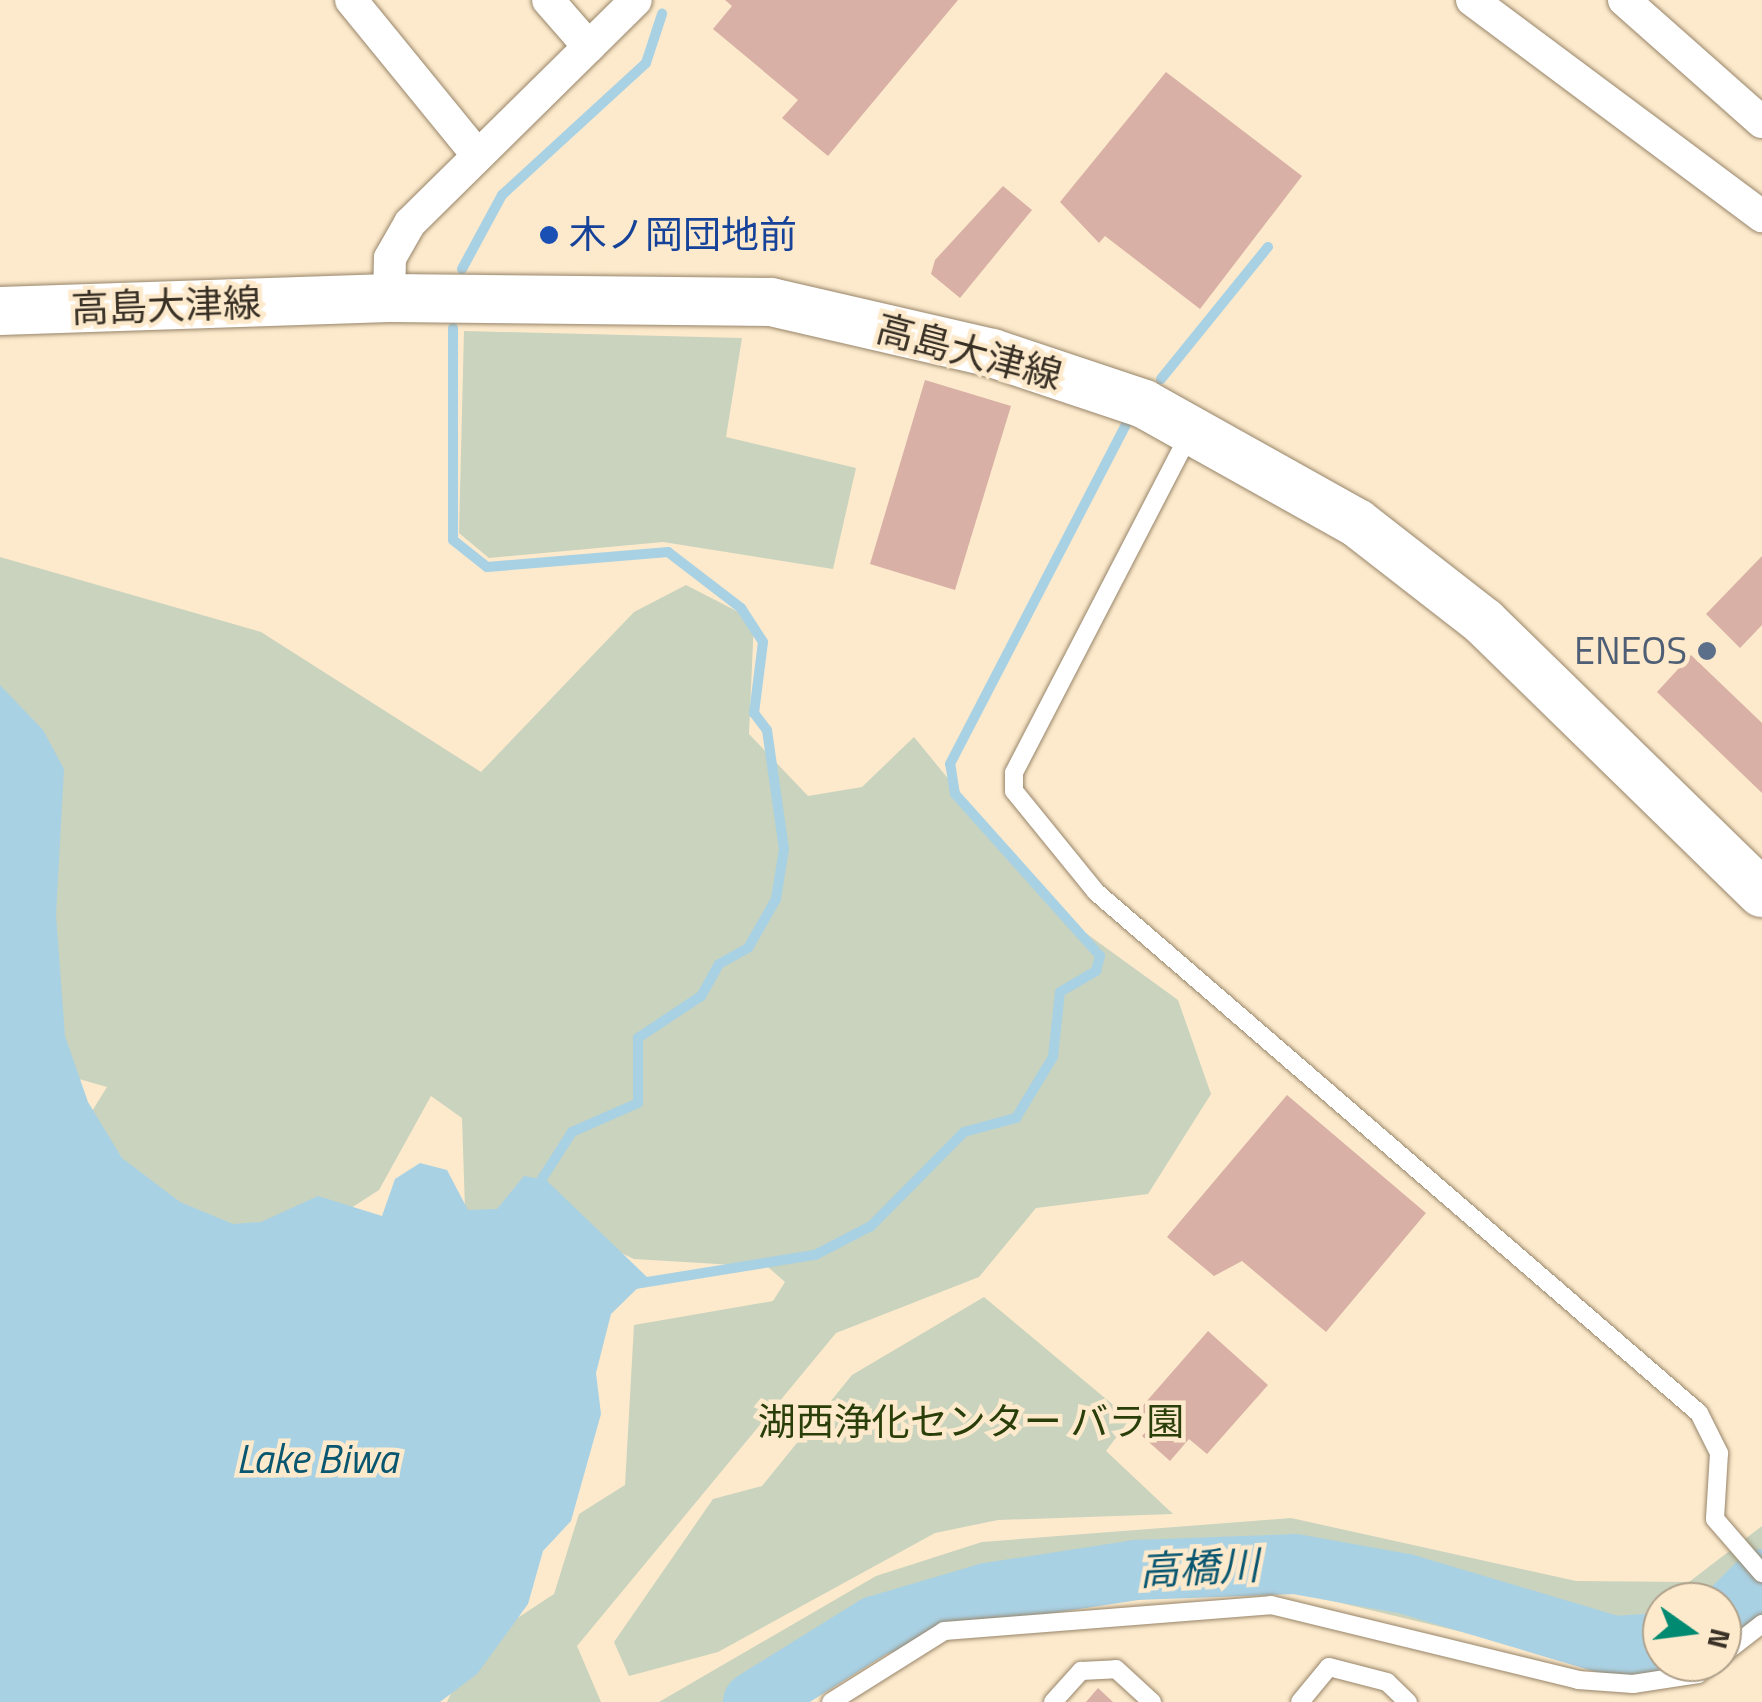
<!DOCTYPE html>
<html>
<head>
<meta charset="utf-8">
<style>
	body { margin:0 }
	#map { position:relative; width:1762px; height:1702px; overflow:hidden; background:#fdeacc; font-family:"Titillium Web","Noto Sans JP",sans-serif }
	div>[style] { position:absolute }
	.green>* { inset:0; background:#c9d3be }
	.water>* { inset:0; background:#a9d1e4 }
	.stream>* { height:10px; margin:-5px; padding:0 5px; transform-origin:5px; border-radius:5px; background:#a9d1e4 }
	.river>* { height:60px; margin:-30px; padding:0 30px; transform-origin:30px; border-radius:30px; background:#a9d1e4 }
	.building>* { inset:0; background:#d8b0a5 }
	.roads { filter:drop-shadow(0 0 2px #97856a) drop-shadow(0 0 2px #97856a) }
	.lane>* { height:18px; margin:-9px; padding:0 9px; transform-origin:9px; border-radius:9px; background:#fff }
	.street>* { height:32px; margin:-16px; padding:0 16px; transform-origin:16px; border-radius:16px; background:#fff }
	.secondary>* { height:48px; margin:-24px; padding:0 24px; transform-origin:24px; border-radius:24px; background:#fff }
	.dots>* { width:28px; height:28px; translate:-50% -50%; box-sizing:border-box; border:5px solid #fdeacc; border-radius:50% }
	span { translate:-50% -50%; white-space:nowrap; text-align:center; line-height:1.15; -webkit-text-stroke:9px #fdeacc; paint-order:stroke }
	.transit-label { font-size:38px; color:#164399 }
	.left { translate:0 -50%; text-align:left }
	.street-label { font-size:38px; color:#393126 }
	.service-label { font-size:38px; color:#4e5e75 }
	.right { translate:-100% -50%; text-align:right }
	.park-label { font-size:38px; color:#2a3e09 }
	.water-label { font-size:40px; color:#085670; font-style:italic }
	.north { position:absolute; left:1642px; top:1582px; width:100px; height:100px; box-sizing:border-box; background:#fdeacc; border:2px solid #afa08a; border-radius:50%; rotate:104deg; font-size:28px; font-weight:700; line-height:40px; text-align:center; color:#393126 }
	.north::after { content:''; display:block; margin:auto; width:35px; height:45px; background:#008a71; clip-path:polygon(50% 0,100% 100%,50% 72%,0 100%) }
</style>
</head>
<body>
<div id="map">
	<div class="green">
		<i style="clip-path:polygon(464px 331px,742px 338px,726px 437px,856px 468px,833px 569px,663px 542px,489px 558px,459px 533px)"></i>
		<i style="clip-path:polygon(0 557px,261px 632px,481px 772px,634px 612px,686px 585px,754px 620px,749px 734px,808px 796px,862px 787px,914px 737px,1058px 913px,1178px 1000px,1211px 1094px,1148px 1194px,1036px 1208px,979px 1277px,836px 1333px,577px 1646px,601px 1702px,447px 1702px,472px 1648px,554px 1594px,579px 1514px,625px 1485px,634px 1325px,773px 1301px,785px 1282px,768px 1267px,634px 1259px,564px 1226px,506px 1234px,465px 1209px,462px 1118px,431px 1096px,379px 1190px,210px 1299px,71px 1145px,107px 1087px,58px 1073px,0 875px)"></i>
		<i style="clip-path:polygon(984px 1297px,1130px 1419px,1106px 1451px,1173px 1514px,998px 1520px,935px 1533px,718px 1652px,629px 1676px,614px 1642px,713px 1499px,762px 1486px,852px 1375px)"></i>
		<i style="clip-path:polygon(1291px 1518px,1576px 1581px,1689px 1582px,1762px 1526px,1762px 1596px,1722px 1635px,1722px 1602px,1662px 1602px,1662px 1660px,1633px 1662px,1584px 1661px,1278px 1588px,944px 1616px,792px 1702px,659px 1702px,876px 1576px,982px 1542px)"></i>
	</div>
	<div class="water">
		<i style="clip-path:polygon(0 685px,43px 730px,64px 769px,56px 915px,65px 1036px,88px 1102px,122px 1158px,180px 1202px,233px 1224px,261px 1222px,318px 1196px,382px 1216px,395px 1179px,420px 1163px,447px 1170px,468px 1210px,497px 1209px,524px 1176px,546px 1180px,648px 1278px,611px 1314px,596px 1373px,601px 1414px,571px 1521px,543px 1551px,528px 1604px,477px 1674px,440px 1702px,0 1702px)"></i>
	</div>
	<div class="stream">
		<i style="left:462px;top:269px;width:84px;rotate:-61.6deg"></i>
		<i style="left:502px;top:195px;width:195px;rotate:-42.5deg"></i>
		<i style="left:646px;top:63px;width:52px;rotate:-71.9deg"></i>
		<i style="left:453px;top:328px;width:212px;rotate:90deg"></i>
		<i style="left:453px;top:540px;width:43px;rotate:38.5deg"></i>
		<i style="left:487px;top:567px;width:182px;rotate:-4.7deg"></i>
		<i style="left:668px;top:552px;width:92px;rotate:37.5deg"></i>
		<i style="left:741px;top:608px;width:40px;rotate:57.1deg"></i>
		<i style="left:763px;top:642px;width:72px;rotate:97.2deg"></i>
		<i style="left:754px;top:713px;width:21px;rotate:53deg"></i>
		<i style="left:767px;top:730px;width:120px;rotate:81.9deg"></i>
		<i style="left:784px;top:849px;width:51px;rotate:99.1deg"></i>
		<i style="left:776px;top:899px;width:56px;rotate:119.7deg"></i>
		<i style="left:748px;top:948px;width:33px;rotate:151deg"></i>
		<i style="left:719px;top:964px;width:37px;rotate:119deg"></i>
		<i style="left:701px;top:996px;width:76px;rotate:146.3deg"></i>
		<i style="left:638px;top:1038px;width:65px;rotate:90deg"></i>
		<i style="left:638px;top:1103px;width:72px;rotate:156.3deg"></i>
		<i style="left:572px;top:1132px;width:56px;rotate:122.6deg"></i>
		<i style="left:1161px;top:379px;width:170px;rotate:-51deg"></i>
		<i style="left:635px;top:1284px;width:182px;rotate:-9.2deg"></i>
		<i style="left:815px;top:1255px;width:63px;rotate:-27.4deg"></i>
		<i style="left:871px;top:1226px;width:132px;rotate:-45.3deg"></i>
		<i style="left:964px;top:1132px;width:54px;rotate:-15.1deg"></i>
		<i style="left:1016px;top:1118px;width:71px;rotate:-58.8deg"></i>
		<i style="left:1053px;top:1057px;width:65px;rotate:-83.9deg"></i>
		<i style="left:1060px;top:992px;width:42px;rotate:-30.3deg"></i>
		<i style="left:1096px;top:971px;width:16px;rotate:-75deg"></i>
		<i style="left:1100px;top:956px;width:217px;rotate:-131.8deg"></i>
		<i style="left:955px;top:794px;width:30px;rotate:-99deg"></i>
		<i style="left:950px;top:764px;width:389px;rotate:-62.6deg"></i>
	</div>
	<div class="river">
		<i style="left:1722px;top:1619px;width:57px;rotate:-45deg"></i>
		<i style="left:753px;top:1702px;width:144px;rotate:-31.9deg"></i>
		<i style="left:875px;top:1626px;width:117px;rotate:-16.4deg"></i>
		<i style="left:987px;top:1593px;width:150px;rotate:-8.8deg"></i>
		<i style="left:1135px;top:1570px;width:160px;rotate:-2.1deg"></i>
		<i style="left:1295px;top:1564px;width:113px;rotate:10.2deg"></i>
		<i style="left:1406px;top:1584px;width:217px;rotate:16.6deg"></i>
		<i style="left:1614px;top:1646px;width:48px;rotate:-3.6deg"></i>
	</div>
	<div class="building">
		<i style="clip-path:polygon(725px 0,958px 0,828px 156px,782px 118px,798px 100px,713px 29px,732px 6px)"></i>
		<i style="clip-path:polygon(1166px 72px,1302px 176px,1200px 309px,1105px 236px,1099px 243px,1060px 202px)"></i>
		<i style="clip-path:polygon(1003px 186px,1032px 210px,960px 298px,931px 274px,935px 260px)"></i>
		<i style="clip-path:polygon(925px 380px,1011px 406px,955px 590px,870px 564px)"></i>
		<i style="clip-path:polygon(1762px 556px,1762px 625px,1740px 648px,1706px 614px)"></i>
		<i style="clip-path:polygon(1691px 655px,1762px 723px,1762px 793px,1657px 692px)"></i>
		<i style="clip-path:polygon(1287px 1095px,1426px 1213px,1326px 1332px,1242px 1261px,1214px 1276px,1167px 1237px)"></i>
		<i style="clip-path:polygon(1208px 1331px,1268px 1385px,1207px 1454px,1189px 1439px,1170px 1461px,1142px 1436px,1154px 1423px,1139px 1410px)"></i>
		<i style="clip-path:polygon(1098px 1688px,1113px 1702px,1086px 1702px)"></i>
	</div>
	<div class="roads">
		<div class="lane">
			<i style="left:1190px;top:433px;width:383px;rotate:117.4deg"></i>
			<i style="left:1014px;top:773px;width:18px;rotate:90deg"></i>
			<i style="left:1014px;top:791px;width:130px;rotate:50.9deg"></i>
			<i style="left:1096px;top:892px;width:797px;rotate:40.83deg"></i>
			<i style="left:1699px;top:1413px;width:45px;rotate:63.4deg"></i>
			<i style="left:1719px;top:1453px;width:66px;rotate:93.5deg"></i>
			<i style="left:1715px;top:1519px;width:72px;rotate:49deg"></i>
			<i style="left:1722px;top:1655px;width:51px;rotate:-37.8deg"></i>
			<i style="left:831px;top:1702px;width:133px;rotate:-32.1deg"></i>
			<i style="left:944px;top:1631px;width:328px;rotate:-4.5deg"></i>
			<i style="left:1271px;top:1605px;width:316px;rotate:13.7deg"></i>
			<i style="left:1578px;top:1680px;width:55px;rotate:4.2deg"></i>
			<i style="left:1633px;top:1684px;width:66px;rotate:-8.7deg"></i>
			<i style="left:1698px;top:1674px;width:19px;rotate:-39deg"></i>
			<i style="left:1053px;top:1702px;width:42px;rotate:-47.9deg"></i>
			<i style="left:1081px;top:1671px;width:35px;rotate:-3deg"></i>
			<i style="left:1116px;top:1669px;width:49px;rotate:42.5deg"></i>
			<i style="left:1300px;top:1702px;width:45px;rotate:-50.4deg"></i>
			<i style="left:1329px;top:1667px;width:60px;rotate:14.5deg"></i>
			<i style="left:1387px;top:1682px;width:29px;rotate:44deg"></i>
		</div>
		<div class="street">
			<i style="left:351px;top:0;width:196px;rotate:50.8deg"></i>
			<i style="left:548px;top:0;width:62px;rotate:48.9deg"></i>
			<i style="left:1472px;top:0;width:362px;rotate:36.7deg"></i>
			<i style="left:1624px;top:0;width:184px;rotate:41.5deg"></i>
			<i style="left:389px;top:298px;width:40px;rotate:-88.6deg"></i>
			<i style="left:390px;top:258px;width:40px;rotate:-60.3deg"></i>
			<i style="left:410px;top:223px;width:317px;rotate:-44.6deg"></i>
		</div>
		<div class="secondary">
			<i style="left:0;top:311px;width:389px;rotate:-1.9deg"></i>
			<i style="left:389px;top:298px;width:382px;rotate:0.6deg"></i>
			<i style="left:771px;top:302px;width:227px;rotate:13deg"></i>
			<i style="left:992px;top:353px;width:160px;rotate:18.5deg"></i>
			<i style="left:1144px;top:404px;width:244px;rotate:29.2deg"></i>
			<i style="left:1357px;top:523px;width:161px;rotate:37.9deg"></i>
			<i style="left:1484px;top:622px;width:388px;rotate:44.3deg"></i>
		</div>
	</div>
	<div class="dots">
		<i style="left:549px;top:235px;background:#1a4fb4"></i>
		<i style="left:1707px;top:651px;background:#5c6f8a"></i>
	</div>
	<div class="transit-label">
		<span class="left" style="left:569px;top:235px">木ノ岡団地前</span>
	</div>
	<div class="street-label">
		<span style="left:166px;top:306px;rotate:-2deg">高島大津線</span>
		<span style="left:969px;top:352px;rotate:15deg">高島大津線</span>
	</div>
	<div class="service-label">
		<span class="right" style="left:1687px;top:651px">ENEOS</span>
	</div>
	<div class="park-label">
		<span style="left:971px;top:1422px">湖西浄化センター バラ園</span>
	</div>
	<div class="water-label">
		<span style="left:317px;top:1459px">Lake Biwa</span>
		<span style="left:1199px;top:1568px;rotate:-3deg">高橋川</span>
	</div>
	<div class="north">N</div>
</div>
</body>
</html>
